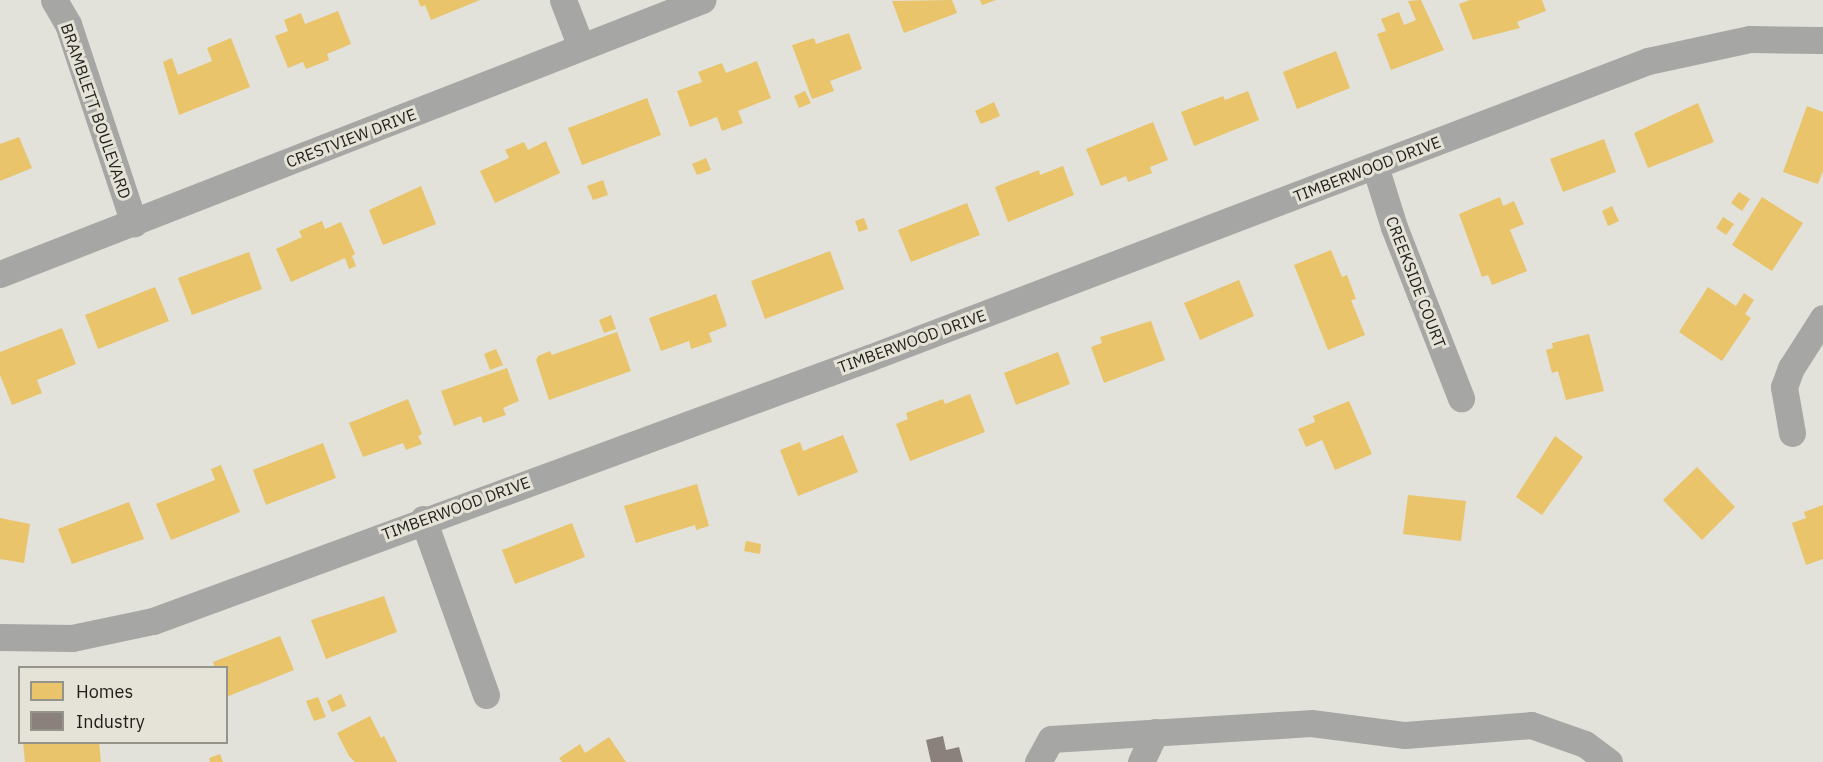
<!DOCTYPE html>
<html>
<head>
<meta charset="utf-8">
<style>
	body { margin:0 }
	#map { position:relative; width:1823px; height:762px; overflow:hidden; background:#e2e1da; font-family:"IBM Plex Sans",sans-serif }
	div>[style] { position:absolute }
	.homes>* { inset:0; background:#e9c46a }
	.industry>* { inset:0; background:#8a817c }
	.minor>* { height:27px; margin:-13.5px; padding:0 13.5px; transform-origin:13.5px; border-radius:13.5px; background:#a6a6a4 }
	span { translate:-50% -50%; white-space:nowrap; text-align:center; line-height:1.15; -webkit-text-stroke:6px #e5e3d7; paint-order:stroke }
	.street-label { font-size:16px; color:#1e1d19 }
	.legend { position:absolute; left:18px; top:666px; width:210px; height:78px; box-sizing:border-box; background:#e5e3d7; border:2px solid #95948b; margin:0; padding:8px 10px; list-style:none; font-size:18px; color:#1e1d19 }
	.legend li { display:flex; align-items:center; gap:12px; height:30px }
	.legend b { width:30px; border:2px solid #95948b }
</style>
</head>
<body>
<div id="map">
	<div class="homes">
		<i style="clip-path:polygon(418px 0,480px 0,431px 20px,425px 5px,421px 7px)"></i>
		<i style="clip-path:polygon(952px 0,957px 13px,904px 33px,892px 1px)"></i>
		<i style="clip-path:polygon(980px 0,996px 0,982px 5px)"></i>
		<i style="clip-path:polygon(1421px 0,1444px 50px,1391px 70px,1377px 34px,1386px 31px,1381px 19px,1399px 12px,1404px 25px,1416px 20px,1408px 1px)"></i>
		<i style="clip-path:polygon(1470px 0,1542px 0,1546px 11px,1517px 22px,1520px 28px,1473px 40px,1459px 4px)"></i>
		<i style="clip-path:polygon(338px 11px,351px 44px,327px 54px,329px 60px,306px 69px,303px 62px,288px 68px,275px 36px,288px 31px,284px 20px,301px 13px,305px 24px)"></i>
		<i style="clip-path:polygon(849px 33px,862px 69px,830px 81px,834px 91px,812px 99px,792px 45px,814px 38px,816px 44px)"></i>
		<i style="clip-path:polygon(231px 38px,250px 87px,179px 115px,163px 62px,172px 58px,178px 75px,212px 61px,207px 48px)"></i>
		<i style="clip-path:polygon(1336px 51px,1350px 88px,1297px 109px,1283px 72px)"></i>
		<i style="clip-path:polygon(757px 61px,771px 98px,738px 111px,743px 123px,722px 131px,717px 117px,690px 127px,677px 91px,702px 82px,698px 72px,722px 63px,726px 73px)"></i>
		<i style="clip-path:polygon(805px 91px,811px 103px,799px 108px,794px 96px)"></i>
		<i style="clip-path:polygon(1248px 91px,1259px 120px,1194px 146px,1181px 112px,1223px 96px,1225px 100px)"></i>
		<i style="clip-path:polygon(647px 98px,661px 135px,582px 165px,568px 128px)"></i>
		<i style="clip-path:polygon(994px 102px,1000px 116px,981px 124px,975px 111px)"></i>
		<i style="clip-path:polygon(1698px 103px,1714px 142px,1648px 168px,1634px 133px)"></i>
		<i style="clip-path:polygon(1807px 106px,1823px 112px,1823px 171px,1818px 184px,1783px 172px)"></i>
		<i style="clip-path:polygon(1153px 122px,1168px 160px,1150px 167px,1152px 173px,1128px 182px,1126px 176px,1101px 186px,1086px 149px)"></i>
		<i style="clip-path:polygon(19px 137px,32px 168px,0 181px,0 144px)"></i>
		<i style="clip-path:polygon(1604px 139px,1616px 172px,1563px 192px,1550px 159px)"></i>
		<i style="clip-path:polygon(546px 141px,560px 173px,495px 203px,480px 171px,509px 158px,505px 150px,524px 142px,528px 150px)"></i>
		<i style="clip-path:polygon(706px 158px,711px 170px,697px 175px,692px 164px)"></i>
		<i style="clip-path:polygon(1063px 166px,1074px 195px,1008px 222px,995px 187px,1039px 170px,1040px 175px)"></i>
		<i style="clip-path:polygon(603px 180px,608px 195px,593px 200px,587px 186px)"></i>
		<i style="clip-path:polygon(421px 186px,436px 224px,383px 245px,369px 210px)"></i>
		<i style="clip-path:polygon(1739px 192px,1750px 199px,1742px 211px,1731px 203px)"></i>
		<i style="clip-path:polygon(1500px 197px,1503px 206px,1514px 201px,1524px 224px,1510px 230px,1527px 271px,1492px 285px,1488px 275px,1482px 277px,1459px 214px)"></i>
		<i style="clip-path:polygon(1762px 197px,1803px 223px,1772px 271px,1732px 245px)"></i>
		<i style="clip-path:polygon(967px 203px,980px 235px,911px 262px,898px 230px)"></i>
		<i style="clip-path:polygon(1612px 206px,1619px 221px,1608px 226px,1602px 211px)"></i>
		<i style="clip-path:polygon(1723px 217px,1734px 224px,1726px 235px,1716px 228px)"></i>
		<i style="clip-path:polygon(864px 218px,868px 229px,859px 232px,855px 221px)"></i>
		<i style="clip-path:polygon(322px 221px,325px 229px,341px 222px,355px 254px,352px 256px,356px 266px,349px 269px,345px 258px,291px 282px,276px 249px,302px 237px,299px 231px)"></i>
		<i style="clip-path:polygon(1331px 250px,1342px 277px,1347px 275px,1356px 299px,1351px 300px,1365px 335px,1328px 350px,1294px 265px)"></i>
		<i style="clip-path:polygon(830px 251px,844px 289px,765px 319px,751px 281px)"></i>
		<i style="clip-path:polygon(249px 252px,262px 289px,192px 315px,178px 278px)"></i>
		<i style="clip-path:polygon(1239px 280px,1254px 316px,1200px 340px,1184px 303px)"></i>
		<i style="clip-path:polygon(155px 287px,169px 321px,98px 349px,85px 315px)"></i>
		<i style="clip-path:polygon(1708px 287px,1736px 306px,1744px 293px,1754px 300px,1745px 314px,1751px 318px,1722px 361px,1679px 332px)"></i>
		<i style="clip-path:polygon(716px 294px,727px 326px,709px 333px,712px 342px,691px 349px,689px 341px,661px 351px,649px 318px)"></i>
		<i style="clip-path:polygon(611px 315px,616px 329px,604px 333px,599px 320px)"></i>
		<i style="clip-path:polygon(1151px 321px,1165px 360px,1104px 383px,1091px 347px,1102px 343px,1100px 337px)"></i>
		<i style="clip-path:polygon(62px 328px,76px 364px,37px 380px,42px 393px,12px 405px,0 375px,0 352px)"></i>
		<i style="clip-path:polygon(617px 332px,631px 371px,549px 400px,536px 360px,538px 356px,550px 351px,552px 355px)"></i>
		<i style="clip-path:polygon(1589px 334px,1604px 391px,1566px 400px,1558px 371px,1552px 373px,1546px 350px,1553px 348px,1552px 343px)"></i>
		<i style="clip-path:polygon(496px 349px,503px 365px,490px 370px,484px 354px)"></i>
		<i style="clip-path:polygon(1058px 352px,1070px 384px,1016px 405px,1004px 373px)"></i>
		<i style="clip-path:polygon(507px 368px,519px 401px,503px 408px,506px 415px,483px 423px,481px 416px,454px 426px,441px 391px)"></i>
		<i style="clip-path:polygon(970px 394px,985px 432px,910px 461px,896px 424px,908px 419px,906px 413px,943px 399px,945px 404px)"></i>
		<i style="clip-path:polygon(408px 399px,422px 434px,418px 436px,422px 444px,406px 450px,403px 443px,363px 457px,349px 423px)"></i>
		<i style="clip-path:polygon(1349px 401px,1372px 454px,1335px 470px,1322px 440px,1306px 447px,1298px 429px,1315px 422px,1313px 416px)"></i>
		<i style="clip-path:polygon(843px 435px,858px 472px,798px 496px,780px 450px,800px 442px,803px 451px)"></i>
		<i style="clip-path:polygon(1555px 436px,1583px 457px,1542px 515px,1516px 497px)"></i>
		<i style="clip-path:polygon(323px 443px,336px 478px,266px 505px,253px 470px)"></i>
		<i style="clip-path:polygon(221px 465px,240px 512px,171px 540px,156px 504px,215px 480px,211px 469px)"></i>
		<i style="clip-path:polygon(1697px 467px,1735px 507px,1702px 540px,1663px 500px)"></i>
		<i style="clip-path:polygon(697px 484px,709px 526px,696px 530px,695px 525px,636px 543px,624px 506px)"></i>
		<i style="clip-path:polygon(1408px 495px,1466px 501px,1461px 541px,1403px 534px)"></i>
		<i style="clip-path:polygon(129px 502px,144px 539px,72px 564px,58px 529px)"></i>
		<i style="clip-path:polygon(1823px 505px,1823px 559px,1806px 565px,1792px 523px,1806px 518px,1804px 512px)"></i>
		<i style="clip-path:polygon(0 518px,30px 524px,24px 563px,0 559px)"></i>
		<i style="clip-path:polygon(572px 523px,585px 557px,515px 584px,502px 550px)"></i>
		<i style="clip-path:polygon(746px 541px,761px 544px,760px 554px,744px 551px)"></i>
		<i style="clip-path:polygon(384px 596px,397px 632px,326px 659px,311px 620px)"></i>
		<i style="clip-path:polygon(280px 636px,294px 670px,226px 697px,226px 668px,215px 668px,213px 662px)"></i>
		<i style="clip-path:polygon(341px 694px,346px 706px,332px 712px,327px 701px)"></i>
		<i style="clip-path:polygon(318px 697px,326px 717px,314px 721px,306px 701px)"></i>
		<i style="clip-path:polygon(370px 716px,381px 738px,384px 736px,397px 762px,355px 762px,349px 756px,337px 733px)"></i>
		<i style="clip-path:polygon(609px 737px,626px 762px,562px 762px,559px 758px,580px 744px,585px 753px)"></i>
		<i style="clip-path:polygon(23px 742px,99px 742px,101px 762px,25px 762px)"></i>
		<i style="clip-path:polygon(220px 754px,223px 762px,210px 762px,209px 758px)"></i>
	</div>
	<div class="industry">
		<i style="clip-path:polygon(943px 736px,946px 750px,959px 747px,963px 762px,931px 762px,926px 740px)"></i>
	</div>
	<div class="minor">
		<i style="left:54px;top:0;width:28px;rotate:60deg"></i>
		<i style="left:68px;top:24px;width:210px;rotate:71.7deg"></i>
		<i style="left:563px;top:0;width:50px;rotate:69deg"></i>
		<i style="left:1375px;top:166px;width:64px;rotate:72.7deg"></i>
		<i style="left:1394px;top:227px;width:184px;rotate:68.6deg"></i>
		<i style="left:0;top:274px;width:754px;rotate:-21.32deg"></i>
		<i style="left:1792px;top:433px;width:47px;rotate:-99.9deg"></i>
		<i style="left:1784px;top:387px;width:20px;rotate:-70deg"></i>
		<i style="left:1791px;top:368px;width:59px;rotate:-57.4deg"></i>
		<i style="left:423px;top:519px;width:187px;rotate:70.3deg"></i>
		<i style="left:0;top:637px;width:72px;rotate:0.8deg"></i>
		<i style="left:72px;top:638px;width:83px;rotate:-11.9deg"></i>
		<i style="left:153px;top:621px;width:763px;rotate:-20.17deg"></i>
		<i style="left:869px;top:358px;width:834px;rotate:-20.87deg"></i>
		<i style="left:1648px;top:61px;width:104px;rotate:-12.2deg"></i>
		<i style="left:1750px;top:39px;width:73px;rotate:0.8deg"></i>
		<i style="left:1038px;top:762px;width:26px;rotate:-61deg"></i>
		<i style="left:1051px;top:739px;width:260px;rotate:-3.5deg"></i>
		<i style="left:1311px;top:723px;width:95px;rotate:7.3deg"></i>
		<i style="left:1405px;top:735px;width:126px;rotate:-4.5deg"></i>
		<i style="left:1531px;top:725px;width:57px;rotate:19.4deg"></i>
		<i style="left:1585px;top:744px;width:30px;rotate:37deg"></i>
		<i style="left:1141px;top:762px;width:33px;rotate:-65deg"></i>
	</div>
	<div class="street-label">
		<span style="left:96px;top:111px;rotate:71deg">BRAMBLETT BOULEVARD</span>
		<span style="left:351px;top:138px;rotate:-21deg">CRESTVIEW DRIVE</span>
		<span style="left:1367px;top:169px;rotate:-21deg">TIMBERWOOD DRIVE</span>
		<span style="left:1416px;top:282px;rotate:69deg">CREEKSIDE COURT</span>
		<span style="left:912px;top:341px;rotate:-20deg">TIMBERWOOD DRIVE</span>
		<span style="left:456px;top:508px;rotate:-20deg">TIMBERWOOD DRIVE</span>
	</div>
	<ul class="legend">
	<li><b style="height:16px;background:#e9c46a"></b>Homes</li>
	<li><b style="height:16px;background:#8a817c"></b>Industry</li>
	</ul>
</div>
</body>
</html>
